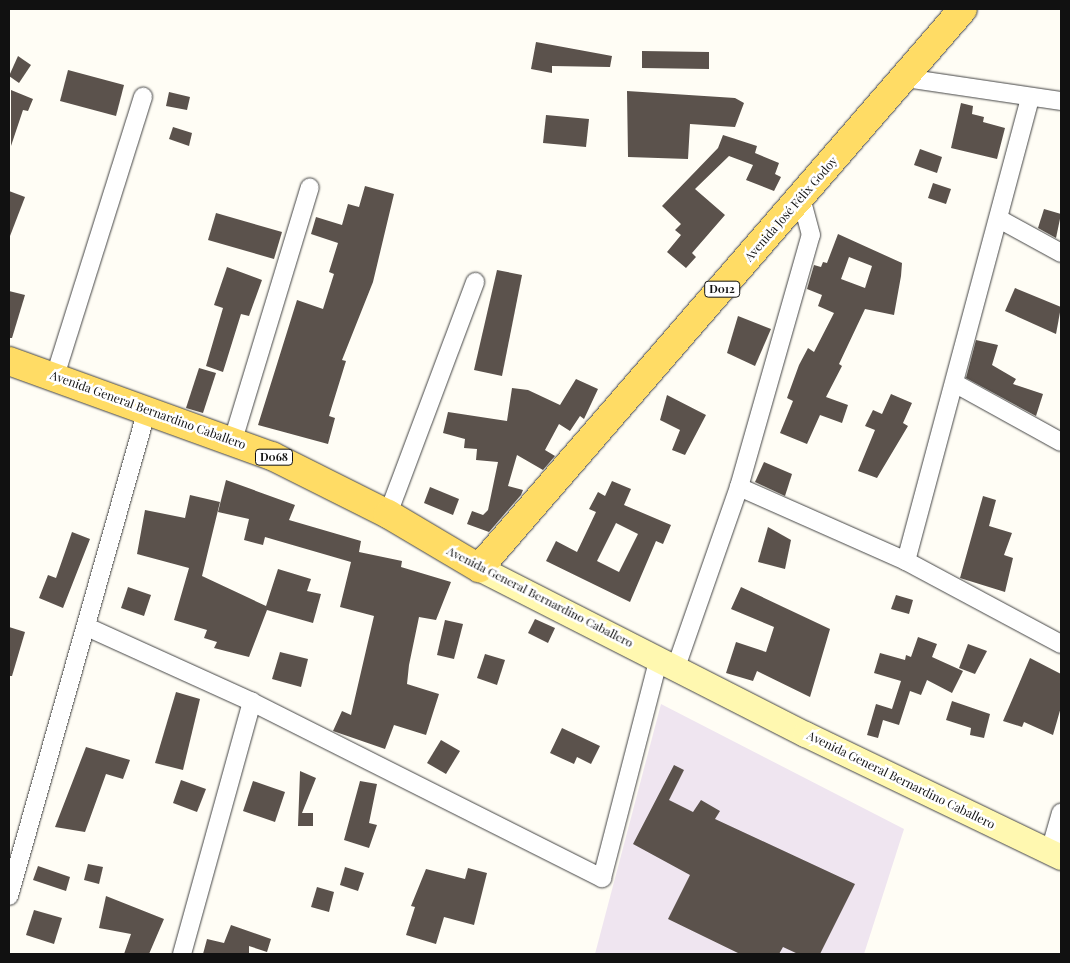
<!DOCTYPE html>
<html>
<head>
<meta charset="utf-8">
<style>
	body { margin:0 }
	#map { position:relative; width:1070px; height:963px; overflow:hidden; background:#fffdf5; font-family:"Playfair Display",serif }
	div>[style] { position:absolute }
	.industrial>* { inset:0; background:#efe5f0 }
	.building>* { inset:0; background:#5b524c }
	.roads { filter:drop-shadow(0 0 1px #444) drop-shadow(0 0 1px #444) }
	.minor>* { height:18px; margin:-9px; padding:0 9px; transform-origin:9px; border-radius:9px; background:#fff }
	.secondary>* { height:25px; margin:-12.5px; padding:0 12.5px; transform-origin:12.5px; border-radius:12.5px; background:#fff8b0 }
	.primary>* { height:28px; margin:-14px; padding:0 14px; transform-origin:14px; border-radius:14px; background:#ffdc65 }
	span { translate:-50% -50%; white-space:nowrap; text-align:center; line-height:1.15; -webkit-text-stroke:5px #fff; paint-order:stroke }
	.shield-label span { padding:1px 4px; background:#fff; border:1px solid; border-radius:4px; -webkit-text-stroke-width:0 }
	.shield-label { font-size:11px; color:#111; font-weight:700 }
	.street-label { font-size:12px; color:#111 }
	.frame { position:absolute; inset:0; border:10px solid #111; pointer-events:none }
</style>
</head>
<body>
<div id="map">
	<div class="industrial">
		<i style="clip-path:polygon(661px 704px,904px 829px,864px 954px,595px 954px)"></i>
	</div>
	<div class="building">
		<i style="clip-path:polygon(536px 42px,612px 56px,610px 67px,552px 66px,552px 73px,531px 69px)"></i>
		<i style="clip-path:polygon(642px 51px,709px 52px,709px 69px,642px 68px)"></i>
		<i style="clip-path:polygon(18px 56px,31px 65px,19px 83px,9px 76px)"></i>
		<i style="clip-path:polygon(68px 70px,124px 85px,116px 116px,60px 101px)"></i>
		<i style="clip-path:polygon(11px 90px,33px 99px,28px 111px,23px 110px,11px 146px)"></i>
		<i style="clip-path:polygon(627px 91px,735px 98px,744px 103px,735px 127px,690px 124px,688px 159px,628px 157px)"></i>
		<i style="clip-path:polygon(169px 92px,190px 97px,187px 110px,166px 106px)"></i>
		<i style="clip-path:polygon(961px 103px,973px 106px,972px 114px,984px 117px,983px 122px,1005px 128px,997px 159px,951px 148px)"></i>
		<i style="clip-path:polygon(546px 115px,589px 119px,586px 147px,543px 143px)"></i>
		<i style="clip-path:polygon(173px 127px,192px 133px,189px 146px,169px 139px)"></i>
		<i style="clip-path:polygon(723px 135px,757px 146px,755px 153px,779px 163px,775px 174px,781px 177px,774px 191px,746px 180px,753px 165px,729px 156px,695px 189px,725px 215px,692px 253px,696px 257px,686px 268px,667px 252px,681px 235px,675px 230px,681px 224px,662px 206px,718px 148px)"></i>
		<i style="clip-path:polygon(920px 149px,942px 157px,937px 173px,914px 165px)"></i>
		<i style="clip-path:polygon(933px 183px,951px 189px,946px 204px,928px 198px)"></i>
		<i style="clip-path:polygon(365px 186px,394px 194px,373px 282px,342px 360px,346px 361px,329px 416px,335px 418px,328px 444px,258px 425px,297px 300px,323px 309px,334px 274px,329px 272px,338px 243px,311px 234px,316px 217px,342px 225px,348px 204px,359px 207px)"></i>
		<i style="clip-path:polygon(9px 191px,25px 197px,10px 236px,9px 236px)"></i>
		<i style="clip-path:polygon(1044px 209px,1061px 214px,1056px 238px,1038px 228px)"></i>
		<i style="clip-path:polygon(216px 213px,282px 232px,274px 259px,208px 240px)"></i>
		<i style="clip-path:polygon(evenodd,838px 234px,902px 263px,901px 276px,894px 315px,865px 309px,839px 364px,842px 366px,826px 397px,848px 405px,842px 423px,820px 415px,807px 444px,780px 433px,793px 401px,787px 398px,799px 365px,808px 348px,814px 352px,834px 313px,818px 306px,822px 295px,807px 289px,814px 265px,821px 267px,823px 262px,827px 263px,838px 234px,849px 257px,872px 266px,865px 288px,841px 279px,849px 257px)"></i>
		<i style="clip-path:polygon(227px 267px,262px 280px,249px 316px,241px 314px,223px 372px,206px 366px,223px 308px,214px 305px)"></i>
		<i style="clip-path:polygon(497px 270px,522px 275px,502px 376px,474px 370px)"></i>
		<i style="clip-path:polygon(1015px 288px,1061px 307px,1056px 334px,1005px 311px)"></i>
		<i style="clip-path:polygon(9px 291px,25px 295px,12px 338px,9px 338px)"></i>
		<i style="clip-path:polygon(738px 316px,771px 329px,755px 366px,727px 353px)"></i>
		<i style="clip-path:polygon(976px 340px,998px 345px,992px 365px,1016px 379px,1013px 384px,1043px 394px,1036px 416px,966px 378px)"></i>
		<i style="clip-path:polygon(199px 368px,216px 373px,203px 413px,186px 408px)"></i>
		<i style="clip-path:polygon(576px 379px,598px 389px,584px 419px,580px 416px,570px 431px,559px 424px,545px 450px,555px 456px,543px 470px,517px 455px,508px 486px,523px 490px,521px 495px,489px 532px,467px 524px,472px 511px,483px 515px,488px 510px,498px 462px,476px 460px,477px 449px,464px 448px,465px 439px,443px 433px,448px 412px,507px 421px,512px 388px,528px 390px,560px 405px)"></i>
		<i style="clip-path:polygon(891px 394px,912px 403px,903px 423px,908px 426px,877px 478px,858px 471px,875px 430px,865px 426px,873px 410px,882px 414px)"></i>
		<i style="clip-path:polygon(667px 395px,706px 415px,685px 455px,672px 450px,680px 430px,660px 420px)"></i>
		<i style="clip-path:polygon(764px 462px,792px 474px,785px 496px,755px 482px)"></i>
		<i style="clip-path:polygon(226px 480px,295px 505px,289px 520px,361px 541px,359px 552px,402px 561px,401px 567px,451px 582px,436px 620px,419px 617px,409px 665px,407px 684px,439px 694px,426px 735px,394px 725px,385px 749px,333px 731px,342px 711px,351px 715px,374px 616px,340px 607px,351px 562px,265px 537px,263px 545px,244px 540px,249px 519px,218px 512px)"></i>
		<i style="clip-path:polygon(evenodd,612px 481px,631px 489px,624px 505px,671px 525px,663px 544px,656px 541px,630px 602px,546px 561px,556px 541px,577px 552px,596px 512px,589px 509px,598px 492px,605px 496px,612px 481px,616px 523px,638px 534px,619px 572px,597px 561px,616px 523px)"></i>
		<i style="clip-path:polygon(430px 487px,459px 499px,453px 515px,424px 503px)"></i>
		<i style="clip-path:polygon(190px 495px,220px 502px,202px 576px,266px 606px,278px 569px,311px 579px,307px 591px,321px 594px,313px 623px,267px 610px,249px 657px,214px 648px,217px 642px,204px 638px,207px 630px,174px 620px,189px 568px,137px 554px,145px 510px,185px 518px)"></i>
		<i style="clip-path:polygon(983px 496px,996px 500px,989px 526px,1012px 533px,1004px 555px,1013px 558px,1005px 592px,960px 578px)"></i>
		<i style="clip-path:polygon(768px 527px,791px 540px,785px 569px,758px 562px)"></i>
		<i style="clip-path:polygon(72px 532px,90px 539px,63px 608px,39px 598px,48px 575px,56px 578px)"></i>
		<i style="clip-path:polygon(128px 587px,151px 595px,144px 616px,121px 608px)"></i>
		<i style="clip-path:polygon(741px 587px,830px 629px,810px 697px,757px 671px,753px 681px,726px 673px,736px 642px,766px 652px,774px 627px,731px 609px)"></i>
		<i style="clip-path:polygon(896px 595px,913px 600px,909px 614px,891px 609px)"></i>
		<i style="clip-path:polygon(535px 619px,555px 628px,548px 643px,528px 633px)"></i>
		<i style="clip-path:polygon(445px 620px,463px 624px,454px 659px,437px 655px)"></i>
		<i style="clip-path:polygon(9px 627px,25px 632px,12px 676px,9px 676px)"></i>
		<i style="clip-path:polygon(918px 637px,937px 644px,932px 657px,963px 671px,952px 693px,927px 680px,921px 695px,910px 691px,899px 725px,883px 720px,878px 738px,867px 735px,876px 704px,892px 709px,901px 681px,874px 673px,880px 653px,905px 660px,906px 655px,911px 657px)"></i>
		<i style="clip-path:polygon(968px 644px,987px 651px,975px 674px,959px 668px)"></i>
		<i style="clip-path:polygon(280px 652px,308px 659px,301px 687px,272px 679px)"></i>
		<i style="clip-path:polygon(485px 654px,505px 660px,497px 685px,477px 678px)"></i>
		<i style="clip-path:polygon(1030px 658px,1061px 674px,1061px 707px,1053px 735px,1024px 722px,1022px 727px,1003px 721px)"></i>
		<i style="clip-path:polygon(176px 692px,200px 699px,183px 770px,155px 763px)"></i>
		<i style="clip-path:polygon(952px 701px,990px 714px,984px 738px,970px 735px,971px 728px,946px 720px)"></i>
		<i style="clip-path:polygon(562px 728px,600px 746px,591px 764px,577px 757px,574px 764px,550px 753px)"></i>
		<i style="clip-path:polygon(441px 740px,460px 751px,446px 774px,427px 763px)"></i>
		<i style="clip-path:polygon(86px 747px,130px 760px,123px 779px,106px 774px,85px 832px,55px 827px)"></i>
		<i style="clip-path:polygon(674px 765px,684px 770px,669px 800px,693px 812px,701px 800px,720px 811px,715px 819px,855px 884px,820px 954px,798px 954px,783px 947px,779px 954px,740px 954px,668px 919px,690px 875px,633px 844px)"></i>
		<i style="clip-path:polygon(300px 771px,316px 778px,302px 813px,313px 813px,313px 826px,298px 826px)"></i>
		<i style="clip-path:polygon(181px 780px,206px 789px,197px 812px,173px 803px)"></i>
		<i style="clip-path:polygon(253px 781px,285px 792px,275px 822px,243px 811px)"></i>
		<i style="clip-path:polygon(360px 781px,377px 784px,369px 823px,377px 825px,369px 848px,344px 840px)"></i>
		<i style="clip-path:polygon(88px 864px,103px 867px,99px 884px,84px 880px)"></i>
		<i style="clip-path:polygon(38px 866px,70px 877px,66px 891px,33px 880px)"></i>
		<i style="clip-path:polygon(345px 867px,364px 873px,358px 891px,340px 885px)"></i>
		<i style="clip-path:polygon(468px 868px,487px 873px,474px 925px,444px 917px,436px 944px,406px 935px,415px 907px,411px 906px,426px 869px,465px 879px)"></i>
		<i style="clip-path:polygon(317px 887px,334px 892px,329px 912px,311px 907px)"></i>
		<i style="clip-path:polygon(106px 896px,164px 919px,149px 954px,124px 954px,131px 934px,99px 928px)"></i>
		<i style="clip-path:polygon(34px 910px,62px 918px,54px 944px,26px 935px)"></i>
		<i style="clip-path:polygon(231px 925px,271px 939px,267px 952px,249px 946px,249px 954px,203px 954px,207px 939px,224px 943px)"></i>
	</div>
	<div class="roads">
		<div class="minor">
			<i style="left:905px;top:78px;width:158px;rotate:8.4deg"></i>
			<i style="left:999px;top:219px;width:71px;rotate:28.7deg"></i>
			<i style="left:55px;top:376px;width:293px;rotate:-72.5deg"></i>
			<i style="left:956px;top:384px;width:120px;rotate:28.9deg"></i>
			<i style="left:233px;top:440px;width:264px;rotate:-73.1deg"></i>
			<i style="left:739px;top:487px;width:183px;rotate:23.9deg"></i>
			<i style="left:906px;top:561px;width:176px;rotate:28.2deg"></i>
			<i style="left:388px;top:514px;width:248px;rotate:-69.4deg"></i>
			<i style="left:906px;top:561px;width:478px;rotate:-75deg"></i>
			<i style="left:87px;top:627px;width:181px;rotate:24.4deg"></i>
			<i style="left:252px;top:702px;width:392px;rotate:26.7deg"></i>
			<i style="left:602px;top:878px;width:227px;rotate:-75.5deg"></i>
			<i style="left:676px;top:667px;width:191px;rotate:-70.7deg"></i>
			<i style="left:739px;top:487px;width:262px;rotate:-74.1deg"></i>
			<i style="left:811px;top:235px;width:38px;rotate:-105deg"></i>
			<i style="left:1050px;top:851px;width:40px;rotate:-74deg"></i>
			<i style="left:9px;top:896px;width:505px;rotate:-74.15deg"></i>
			<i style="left:182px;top:954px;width:262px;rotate:-74.5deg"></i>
		</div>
		<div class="secondary">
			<i style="left:479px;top:568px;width:366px;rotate:27deg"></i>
			<i style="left:805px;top:734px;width:284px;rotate:25.7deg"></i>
		</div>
		<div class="primary">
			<i style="left:9px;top:361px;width:280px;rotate:19.9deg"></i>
			<i style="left:272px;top:456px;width:130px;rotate:26.6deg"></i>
			<i style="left:388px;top:514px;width:106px;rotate:30.7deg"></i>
			<i style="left:479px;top:568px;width:739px;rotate:-49.11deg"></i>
		</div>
	</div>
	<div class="shield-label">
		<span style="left:722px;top:289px">D012</span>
		<span style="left:274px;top:457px">D068</span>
	</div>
	<div class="street-label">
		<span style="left:791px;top:209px;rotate:-49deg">Avenida José Félix Godoy</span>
		<span style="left:148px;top:410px;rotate:20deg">Avenida General Bernardino Caballero</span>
		<span style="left:540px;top:597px;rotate:27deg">Avenida General Bernardino Caballero</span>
		<span style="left:901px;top:780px;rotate:26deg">Avenida General Bernardino Caballero</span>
	</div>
	<div class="frame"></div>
</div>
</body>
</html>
